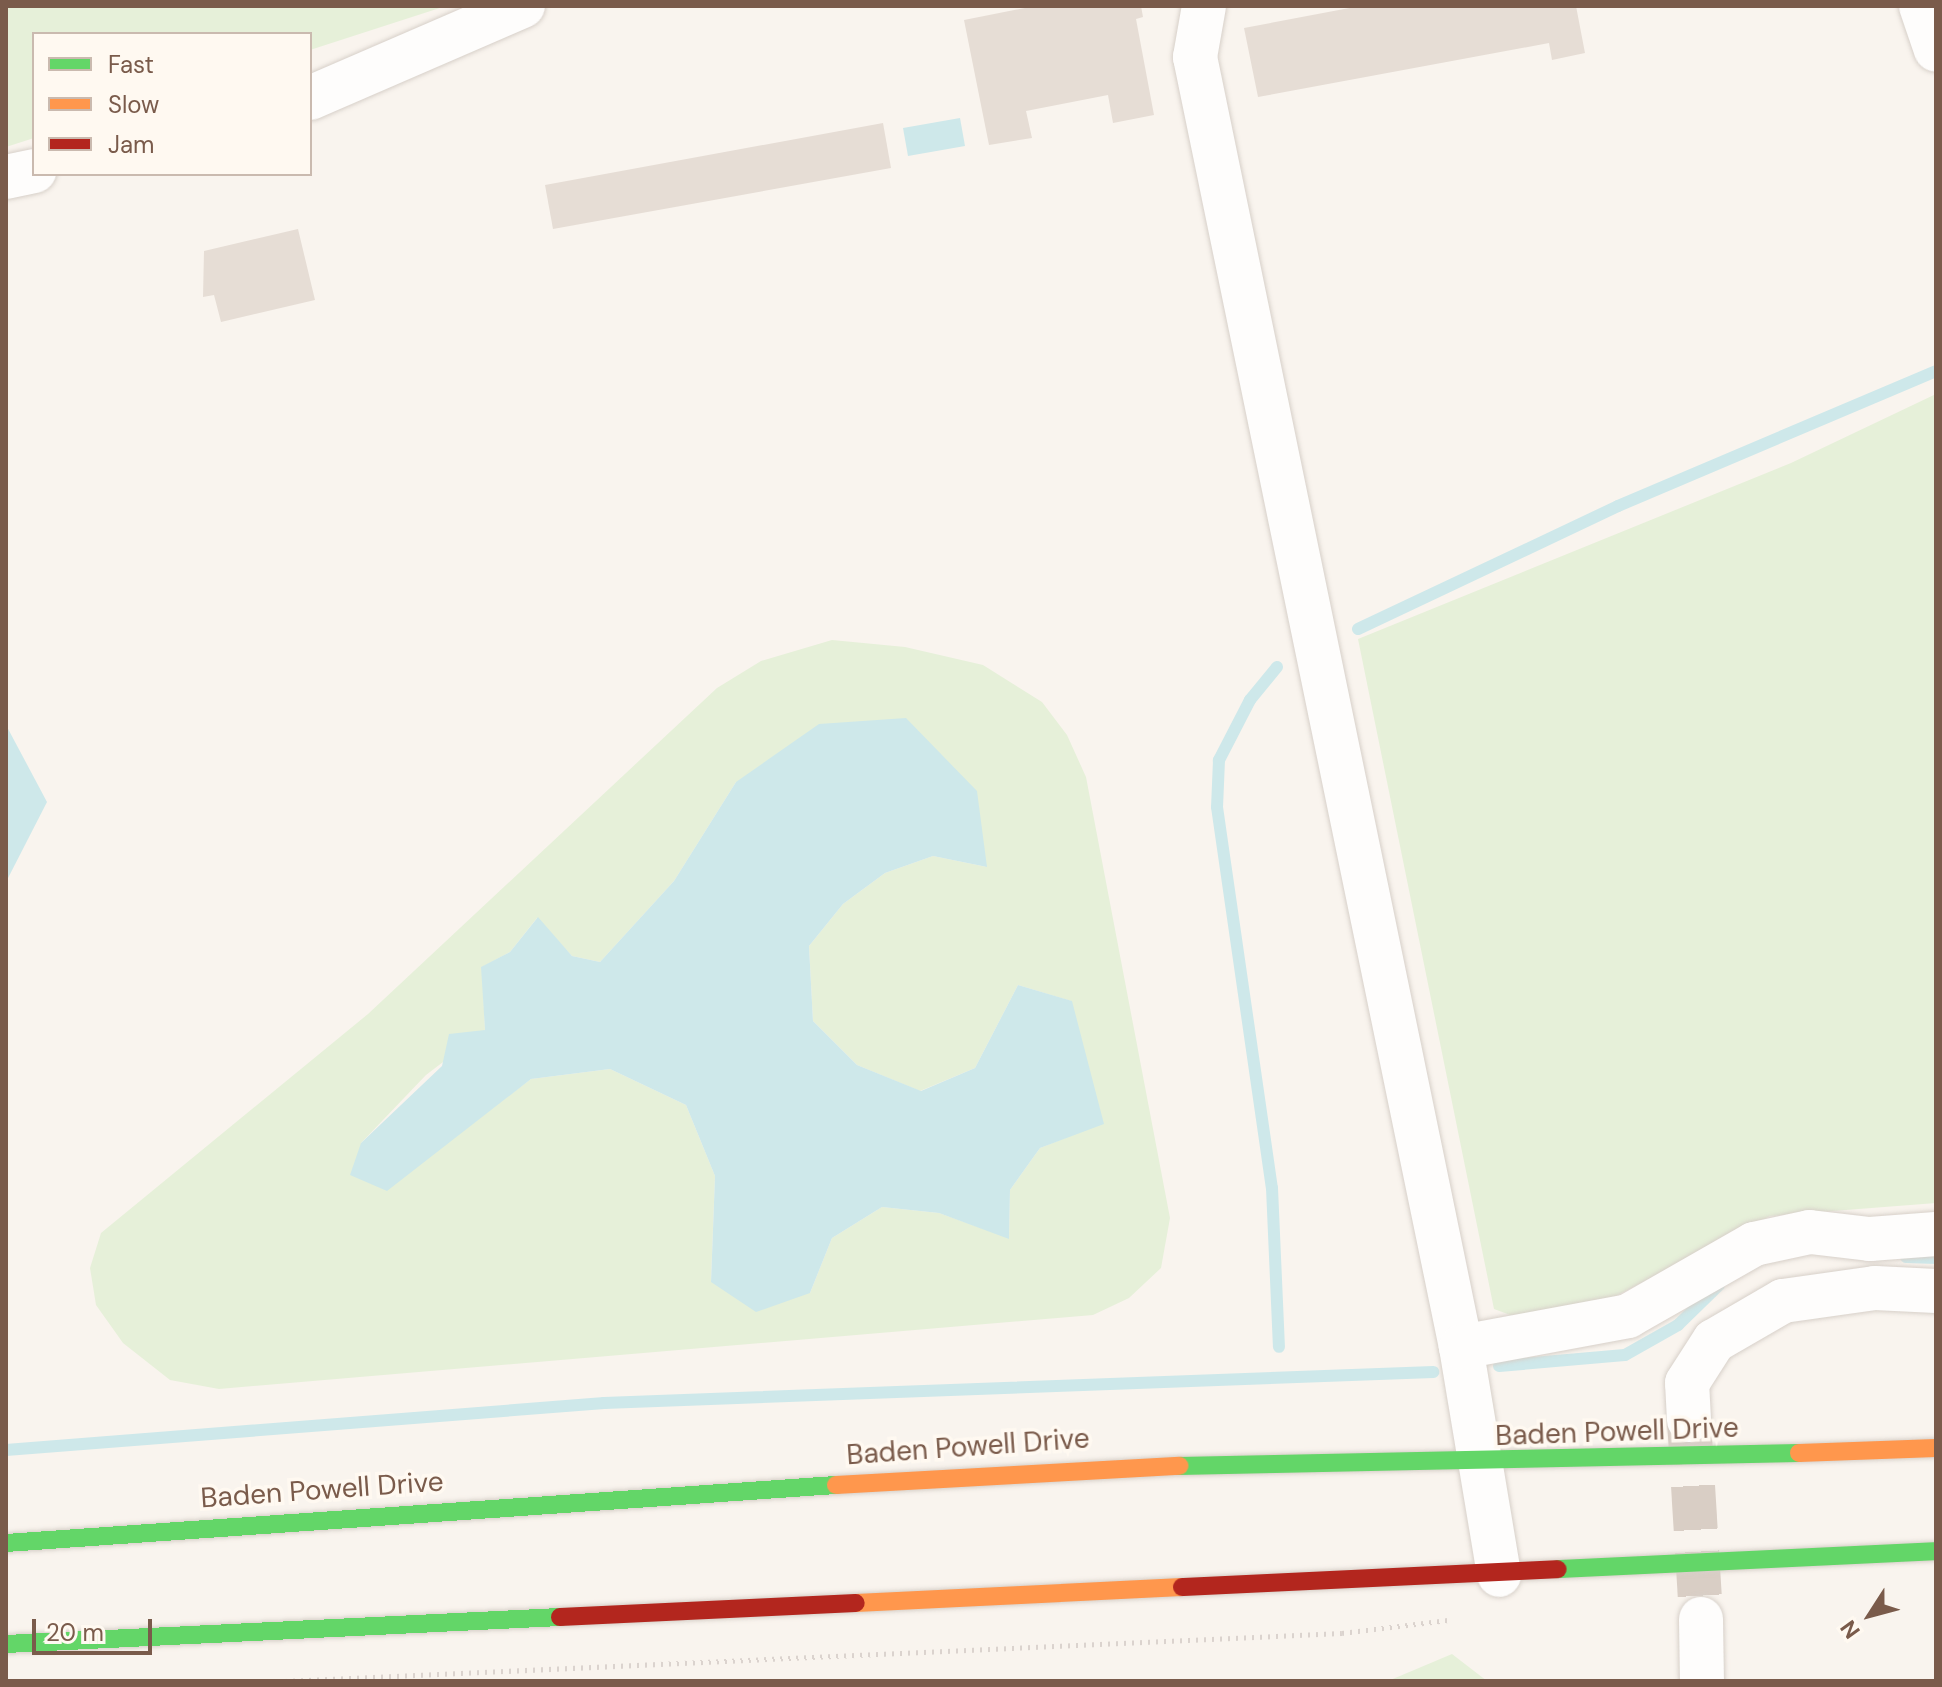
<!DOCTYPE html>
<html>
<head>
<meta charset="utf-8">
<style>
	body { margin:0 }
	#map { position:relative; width:1942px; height:1687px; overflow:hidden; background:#f9f4ee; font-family:"DM Sans",sans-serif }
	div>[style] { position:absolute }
	.green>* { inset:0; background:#e6f0d9 }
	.water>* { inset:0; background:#cee8ea }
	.stream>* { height:12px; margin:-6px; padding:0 6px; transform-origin:6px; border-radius:6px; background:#cee8ea }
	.building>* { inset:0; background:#e6ddd5 }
	.street-tunnel>* { height:44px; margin-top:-22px; transform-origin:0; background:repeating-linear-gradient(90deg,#d9cec5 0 44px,transparent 0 66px) }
	.path>* { height:5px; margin-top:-2.5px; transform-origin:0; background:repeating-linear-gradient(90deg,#dbd3ce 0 2px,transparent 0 8px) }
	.roads { filter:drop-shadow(0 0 2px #d7d0c9) drop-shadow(0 0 2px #d7d0c9) }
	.street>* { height:44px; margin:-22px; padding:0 22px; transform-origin:22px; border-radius:22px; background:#fefdfc }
	.fast>* { height:18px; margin:-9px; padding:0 9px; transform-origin:9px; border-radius:9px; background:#63d668 }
	.slow>* { height:18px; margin:-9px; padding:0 9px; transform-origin:9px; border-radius:9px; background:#ff974d }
	.jam>* { height:18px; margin:-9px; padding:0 9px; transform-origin:9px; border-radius:9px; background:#b3261e }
	span { translate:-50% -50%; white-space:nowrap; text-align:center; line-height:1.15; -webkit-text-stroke:7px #fff9f1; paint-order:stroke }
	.street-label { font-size:28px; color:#7a5b4b }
	.frame { position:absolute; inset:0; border:8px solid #7a5b4b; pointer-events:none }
	.legend { position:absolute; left:32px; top:32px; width:280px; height:144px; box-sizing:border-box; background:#fff9f1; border:2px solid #cabaaf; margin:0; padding:10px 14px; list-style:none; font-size:24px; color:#7a5b4b }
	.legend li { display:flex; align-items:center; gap:16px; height:40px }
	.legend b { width:40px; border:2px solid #cabaaf }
	.north { position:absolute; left:1830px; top:1575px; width:80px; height:80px; -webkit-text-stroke:6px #fff9f1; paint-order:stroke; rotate:234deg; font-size:22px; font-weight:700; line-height:32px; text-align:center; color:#7a5b4b }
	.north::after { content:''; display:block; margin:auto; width:28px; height:36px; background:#7a5b4b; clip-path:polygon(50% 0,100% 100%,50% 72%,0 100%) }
	.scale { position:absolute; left:32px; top:1619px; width:120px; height:36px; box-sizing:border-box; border:4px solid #7a5b4b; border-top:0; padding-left:10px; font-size:24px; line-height:28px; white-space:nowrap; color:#7a5b4b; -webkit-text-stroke:6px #fff9f1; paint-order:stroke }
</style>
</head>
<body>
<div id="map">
	<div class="green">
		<i style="clip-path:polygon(6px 6px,446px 6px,310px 50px,310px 34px,34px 34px,34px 138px,6px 147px)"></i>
		<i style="clip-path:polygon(1936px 394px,1936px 1203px,1770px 1216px,1610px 1299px,1513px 1316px,1494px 1309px,1358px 639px,1791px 463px)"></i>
		<i style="clip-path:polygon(evenodd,832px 640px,905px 647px,983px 665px,1042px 702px,1067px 735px,1086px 777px,1170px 1218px,1161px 1268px,1129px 1298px,1093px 1315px,219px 1389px,170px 1380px,123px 1343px,96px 1305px,90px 1268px,101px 1233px,368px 1014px,717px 688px,761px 661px,832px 640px,736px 782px,987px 867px,933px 856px,885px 873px,843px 904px,809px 946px,813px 1021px,857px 1065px,920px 1091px,975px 1068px,1018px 985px,1071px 1001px,1103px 1123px,1040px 1148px,1010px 1190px,1009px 1238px,939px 1213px,882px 1207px,832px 1238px,810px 1293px,711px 1281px,715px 1176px,686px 1105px,610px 1069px,531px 1079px,463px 1130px,361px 1143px,426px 1075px,485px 1030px,482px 967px,510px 952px,537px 918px,572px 956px,600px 962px,674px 881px,736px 782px)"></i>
		<i style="clip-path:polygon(1452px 1654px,1487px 1681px,1388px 1681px)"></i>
	</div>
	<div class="water">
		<i style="clip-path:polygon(960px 118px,965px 146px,908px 156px,903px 128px)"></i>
		<i style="clip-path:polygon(906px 718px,977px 791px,987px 867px,933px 856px,885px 873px,843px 904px,809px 946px,813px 1021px,857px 1065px,921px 1091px,975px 1068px,1018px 985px,1072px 1001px,1104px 1124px,1040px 1148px,1010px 1190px,1009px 1239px,939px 1213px,882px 1207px,832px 1238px,810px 1293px,756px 1312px,711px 1282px,715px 1176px,686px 1105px,610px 1069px,531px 1079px,387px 1191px,350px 1175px,361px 1143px,442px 1066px,449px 1034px,485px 1030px,481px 967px,510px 952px,538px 917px,572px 956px,600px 962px,674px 881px,736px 782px,819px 724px)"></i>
		<i style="clip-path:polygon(6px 725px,47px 802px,6px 882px)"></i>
	</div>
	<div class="stream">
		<i style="left:1358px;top:629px;width:288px;rotate:-25.3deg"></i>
		<i style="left:1618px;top:506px;width:345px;rotate:-23deg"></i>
		<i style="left:1277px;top:667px;width:43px;rotate:129.3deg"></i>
		<i style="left:1250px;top:700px;width:68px;rotate:117.3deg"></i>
		<i style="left:1219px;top:760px;width:47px;rotate:92.4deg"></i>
		<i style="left:1217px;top:807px;width:385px;rotate:81.8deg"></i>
		<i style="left:1272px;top:1188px;width:159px;rotate:87.5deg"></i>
		<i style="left:1906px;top:1257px;width:30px;rotate:2deg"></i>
		<i style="left:1499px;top:1366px;width:126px;rotate:-5deg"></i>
		<i style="left:1625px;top:1355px;width:61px;rotate:-29.5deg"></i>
		<i style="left:1678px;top:1325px;width:57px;rotate:-44.3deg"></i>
		<i style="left:6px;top:1450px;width:600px;rotate:-4.49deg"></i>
		<i style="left:604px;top:1403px;width:830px;rotate:-2.14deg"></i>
	</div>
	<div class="building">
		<i style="clip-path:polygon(1035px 6px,1141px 6px,1143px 17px,1136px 19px,1154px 115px,1113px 123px,1108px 95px,1026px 111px,1032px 138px,989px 145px,964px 20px)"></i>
		<i style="clip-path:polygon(1360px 6px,1576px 6px,1585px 53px,1552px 60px,1549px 43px,1258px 97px,1244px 28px)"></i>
		<i style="clip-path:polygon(883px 123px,891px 168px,553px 229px,545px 185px)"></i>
		<i style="clip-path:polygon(298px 229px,315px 300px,221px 322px,214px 295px,203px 297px,204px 251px)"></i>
	</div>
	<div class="street-tunnel">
		<i style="left:1689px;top:1420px;width:199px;rotate:86.5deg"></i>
	</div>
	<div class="path">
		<i style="left:285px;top:1681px;width:1058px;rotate:-2.6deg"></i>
		<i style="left:1342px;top:1633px;width:107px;rotate:-7deg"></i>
	</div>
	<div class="roads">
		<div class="street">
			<i style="left:1204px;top:6px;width:52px;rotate:100deg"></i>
			<i style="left:1195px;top:57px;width:1317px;rotate:78.35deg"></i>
			<i style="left:1461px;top:1347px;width:231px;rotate:80.5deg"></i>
			<i style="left:1921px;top:6px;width:46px;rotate:71.2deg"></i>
			<i style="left:310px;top:98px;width:232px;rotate:-23.4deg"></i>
			<i style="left:6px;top:177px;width:29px;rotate:-12deg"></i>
			<i style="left:1461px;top:1347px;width:170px;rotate:-10.5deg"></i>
			<i style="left:1628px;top:1316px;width:145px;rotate:-29.7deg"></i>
			<i style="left:1754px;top:1244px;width:57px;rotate:-12.1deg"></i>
			<i style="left:1810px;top:1232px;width:60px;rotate:6.7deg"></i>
			<i style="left:1870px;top:1239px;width:66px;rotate:-4.3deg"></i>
			<i style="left:1689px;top:1420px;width:37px;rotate:-93deg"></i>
			<i style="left:1687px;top:1383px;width:50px;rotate:-57.3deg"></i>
			<i style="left:1714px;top:1341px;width:80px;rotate:-30.1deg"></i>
			<i style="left:1783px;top:1301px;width:93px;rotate:-8deg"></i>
			<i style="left:1875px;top:1288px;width:61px;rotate:2.8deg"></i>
			<i style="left:1701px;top:1619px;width:62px;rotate:89.1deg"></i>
		</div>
		<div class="fast">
			<i style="left:1179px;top:1466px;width:620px;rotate:-1.2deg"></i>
			<i style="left:6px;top:1543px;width:832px;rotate:-4deg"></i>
			<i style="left:1558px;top:1569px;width:378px;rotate:-2.7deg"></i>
			<i style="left:6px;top:1644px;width:555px;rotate:-2.79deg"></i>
		</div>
		<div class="slow">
			<i style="left:1799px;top:1453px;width:137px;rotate:-2.1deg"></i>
			<i style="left:836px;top:1485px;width:344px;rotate:-3.2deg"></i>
			<i style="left:856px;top:1603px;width:326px;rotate:-2.8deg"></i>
		</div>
		<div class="jam">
			<i style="left:1182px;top:1587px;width:376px;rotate:-2.7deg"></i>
			<i style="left:560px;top:1617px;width:296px;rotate:-2.7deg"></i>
		</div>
	</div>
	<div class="street-label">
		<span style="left:1617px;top:1432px;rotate:-2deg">Baden Powell Drive</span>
		<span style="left:968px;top:1447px;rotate:-4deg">Baden Powell Drive</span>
		<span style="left:322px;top:1490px;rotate:-4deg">Baden Powell Drive</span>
	</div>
	<div class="frame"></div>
	<ul class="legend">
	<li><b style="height:10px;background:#63d668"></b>Fast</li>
	<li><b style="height:10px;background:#ff974d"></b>Slow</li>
	<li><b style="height:10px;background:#b3261e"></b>Jam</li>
	</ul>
	<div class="north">N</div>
	<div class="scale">20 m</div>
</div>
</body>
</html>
